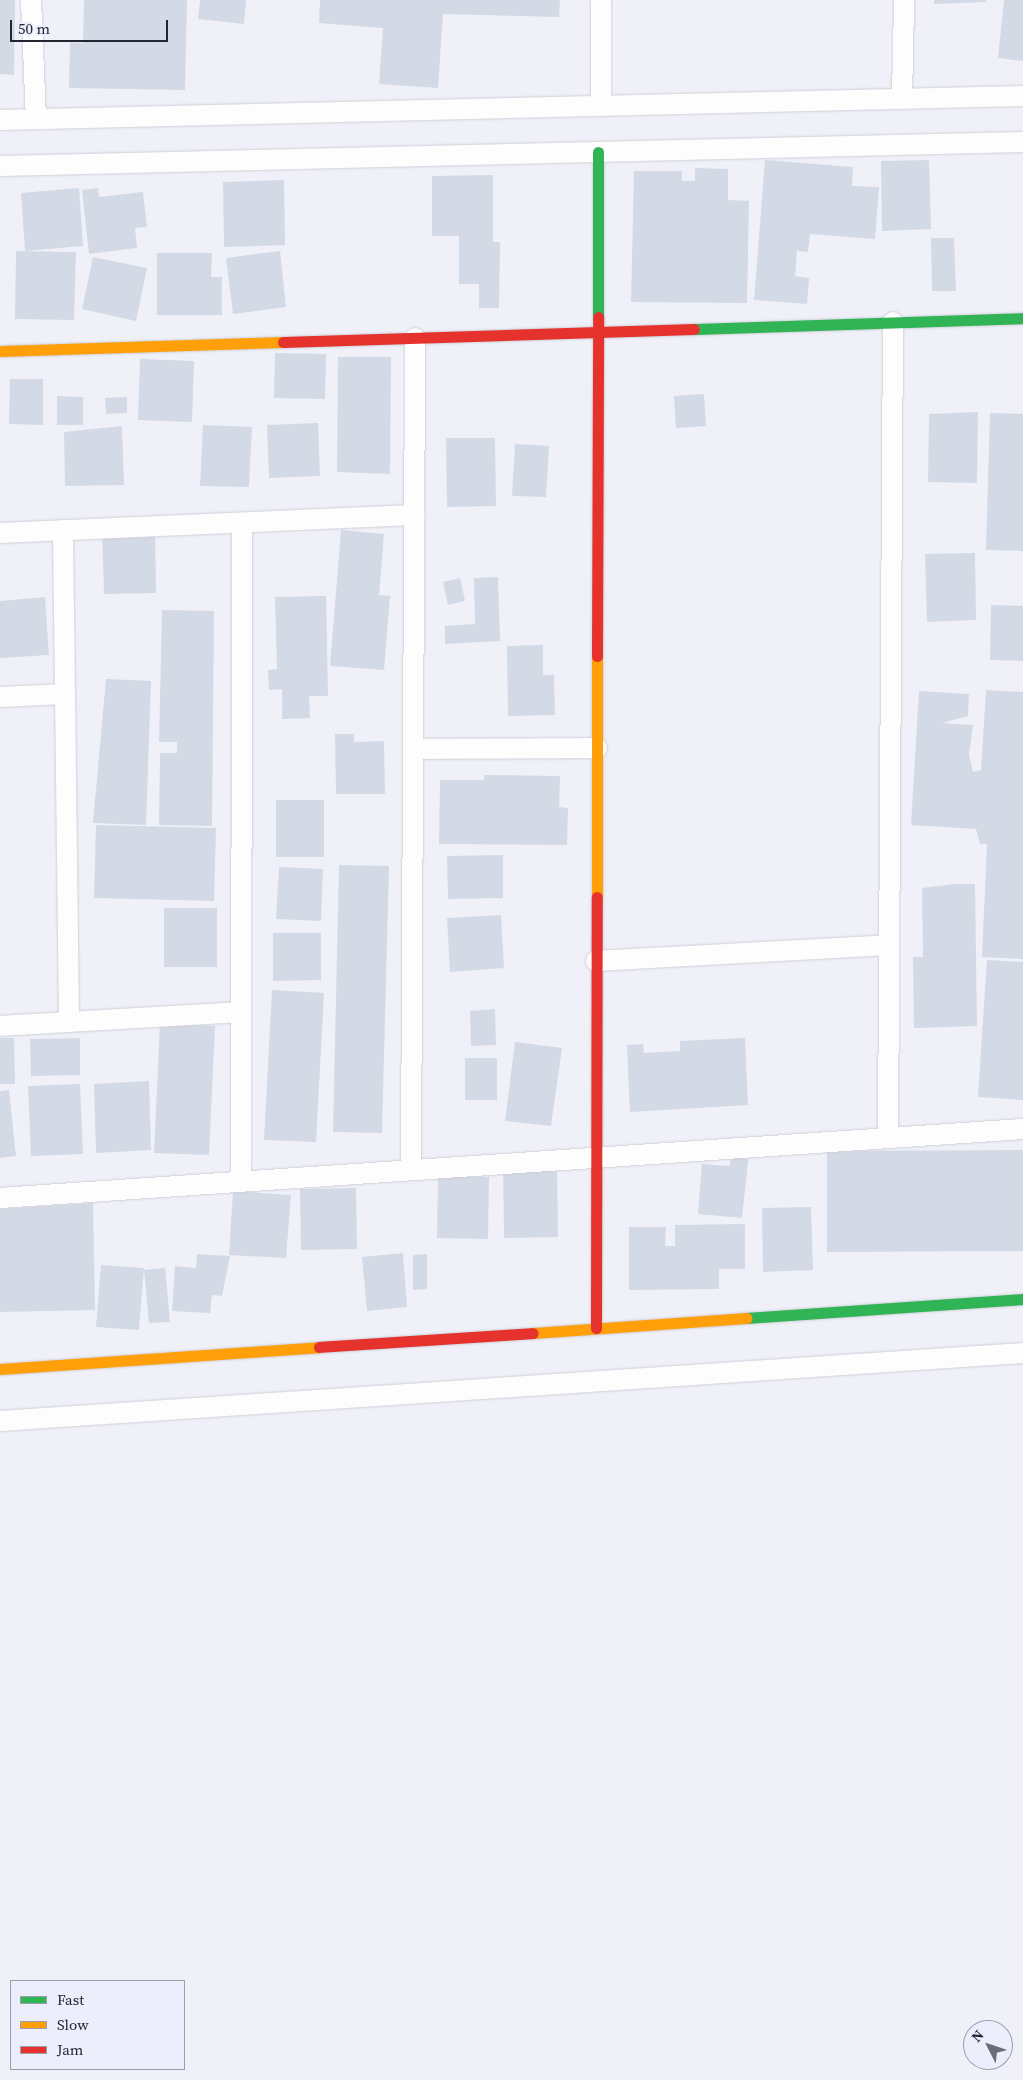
<!DOCTYPE html>
<html>
<head>
<meta charset="utf-8">
<style>
	body { margin:0 }
	#map { position:relative; width:1023px; height:2080px; overflow:hidden; background:#f0f1f8; font-family:"Source Serif 4",serif }
	div>[style] { position:absolute }
	.building>* { inset:0; background:#d3d9e5 }
	.roads { filter:drop-shadow(0 0 1px #cecfd8) drop-shadow(0 0 1px #cecfd8) }
	.street>* { height:20px; margin:-10px; padding:0 10px; transform-origin:10px; border-radius:10px; background:#fdfdfe }
	.fast>* { height:11px; margin:-5.5px; padding:0 5.5px; transform-origin:5.5px; border-radius:5.5px; background:#30b455 }
	.slow>* { height:11px; margin:-5.5px; padding:0 5.5px; transform-origin:5.5px; border-radius:5.5px; background:#ff9f0a }
	.jam>* { height:11px; margin:-5.5px; padding:0 5.5px; transform-origin:5.5px; border-radius:5.5px; background:#e5322d }
	span { translate:-50% -50%; white-space:nowrap; text-align:center; line-height:1.15; -webkit-text-stroke:5px #eceefc; paint-order:stroke }
	.legend { position:absolute; left:10px; top:1980px; width:175px; height:90px; box-sizing:border-box; background:#eceefc; border:1px solid #9c9eab; margin:0; padding:6px 9px; list-style:none; font-size:15px; color:#242532 }
	.legend li { display:flex; align-items:center; gap:10px; height:25px }
	.legend b { width:25px; border:1px solid #9c9eab }
	.north { position:absolute; left:963px; top:2020px; width:50px; height:50px; box-sizing:border-box; background:#eceefc; border:1px solid #9c9eab; border-radius:50%; rotate:311deg; font-size:14px; font-weight:700; line-height:20px; text-align:center; color:#242532 }
	.north::after { content:''; display:block; margin:auto; width:18px; height:22px; background:#6b6c77; clip-path:polygon(50% 0,100% 100%,50% 72%,0 100%) }
	.scale { position:absolute; left:10px; top:20px; width:158px; height:22px; box-sizing:border-box; border:2px solid #242532; border-top:0; padding-left:6px; font-size:15px; line-height:18px; white-space:nowrap; color:#242532; -webkit-text-stroke:4px #eceefc; paint-order:stroke }
</style>
</head>
<body>
<div id="map">
	<div class="building">
		<i style="clip-path:polygon(0 0,15px 0,14px 75px,0 74px)"></i>
		<i style="clip-path:polygon(84px 0,187px 0,185px 90px,69px 88px,70px 42px,83px 43px)"></i>
		<i style="clip-path:polygon(200px 0,246px 0,244px 24px,198px 19px)"></i>
		<i style="clip-path:polygon(320px 0,560px 0,559px 17px,443px 14px,438px 88px,379px 84px,383px 28px,319px 23px)"></i>
		<i style="clip-path:polygon(934px 0,986px 0,986px 2px,934px 4px)"></i>
		<i style="clip-path:polygon(1004px 0,1023px 0,1023px 61px,998px 58px)"></i>
		<i style="clip-path:polygon(765px 160px,853px 167px,852px 186px,879px 187px,875px 239px,810px 234px,808px 252px,797px 251px,795px 276px,809px 278px,807px 304px,754px 300px)"></i>
		<i style="clip-path:polygon(929px 160px,931px 229px,882px 231px,881px 161px)"></i>
		<i style="clip-path:polygon(695px 168px,728px 169px,728px 200px,749px 201px,747px 303px,631px 302px,634px 171px,682px 171px,682px 181px,695px 181px)"></i>
		<i style="clip-path:polygon(493px 175px,493px 242px,500px 242px,499px 308px,479px 308px,479px 284px,459px 284px,459px 236px,432px 236px,432px 176px)"></i>
		<i style="clip-path:polygon(284px 180px,285px 245px,224px 247px,223px 182px)"></i>
		<i style="clip-path:polygon(79px 188px,83px 246px,25px 251px,21px 193px)"></i>
		<i style="clip-path:polygon(98px 188px,99px 197px,143px 192px,147px 227px,135px 228px,137px 248px,89px 254px,82px 190px)"></i>
		<i style="clip-path:polygon(931px 238px,954px 238px,956px 291px,932px 291px)"></i>
		<i style="clip-path:polygon(16px 251px,76px 252px,74px 320px,15px 319px)"></i>
		<i style="clip-path:polygon(280px 251px,286px 307px,233px 314px,226px 258px)"></i>
		<i style="clip-path:polygon(157px 253px,212px 253px,211px 277px,222px 277px,222px 315px,157px 315px)"></i>
		<i style="clip-path:polygon(93px 257px,147px 268px,136px 321px,82px 309px)"></i>
		<i style="clip-path:polygon(275px 353px,326px 354px,325px 399px,274px 398px)"></i>
		<i style="clip-path:polygon(338px 357px,391px 357px,390px 474px,337px 472px)"></i>
		<i style="clip-path:polygon(140px 359px,194px 361px,192px 422px,138px 420px)"></i>
		<i style="clip-path:polygon(10px 379px,43px 379px,43px 425px,9px 424px)"></i>
		<i style="clip-path:polygon(704px 394px,706px 426px,676px 428px,674px 396px)"></i>
		<i style="clip-path:polygon(57px 396px,83px 397px,83px 425px,57px 425px)"></i>
		<i style="clip-path:polygon(127px 397px,127px 413px,106px 414px,105px 398px)"></i>
		<i style="clip-path:polygon(978px 412px,977px 483px,928px 482px,929px 414px)"></i>
		<i style="clip-path:polygon(990px 413px,1023px 414px,1023px 551px,986px 550px)"></i>
		<i style="clip-path:polygon(318px 423px,320px 476px,269px 478px,267px 425px)"></i>
		<i style="clip-path:polygon(203px 425px,252px 427px,249px 487px,200px 486px)"></i>
		<i style="clip-path:polygon(122px 426px,124px 485px,65px 486px,64px 432px)"></i>
		<i style="clip-path:polygon(446px 438px,495px 438px,496px 506px,447px 507px)"></i>
		<i style="clip-path:polygon(515px 444px,549px 446px,546px 497px,512px 496px)"></i>
		<i style="clip-path:polygon(341px 530px,384px 534px,379px 595px,390px 596px,384px 670px,330px 666px)"></i>
		<i style="clip-path:polygon(155px 531px,156px 593px,104px 594px,102px 532px)"></i>
		<i style="clip-path:polygon(975px 553px,976px 620px,927px 622px,925px 554px)"></i>
		<i style="clip-path:polygon(498px 577px,500px 641px,445px 644px,445px 626px,475px 624px,474px 578px)"></i>
		<i style="clip-path:polygon(460px 578px,465px 601px,448px 605px,443px 582px)"></i>
		<i style="clip-path:polygon(326px 596px,328px 696px,309px 696px,310px 718px,282px 719px,282px 689px,269px 690px,268px 670px,277px 669px,275px 597px)"></i>
		<i style="clip-path:polygon(45px 597px,49px 655px,0 658px,0 601px)"></i>
		<i style="clip-path:polygon(991px 605px,1023px 606px,1023px 661px,990px 660px)"></i>
		<i style="clip-path:polygon(162px 610px,214px 611px,212px 826px,159px 825px,160px 753px,177px 753px,177px 742px,159px 742px)"></i>
		<i style="clip-path:polygon(543px 645px,543px 675px,554px 675px,555px 715px,508px 716px,507px 646px)"></i>
		<i style="clip-path:polygon(106px 679px,151px 681px,146px 825px,93px 823px)"></i>
		<i style="clip-path:polygon(986px 690px,1023px 692px,1023px 959px,982px 957px,987px 844px,980px 844px,976px 829px,911px 825px,919px 691px,969px 694px,968px 716px,942px 723px,973px 725px,969px 755px,973px 772px,981px 770px)"></i>
		<i style="clip-path:polygon(335px 734px,354px 734px,354px 742px,384px 741px,385px 794px,336px 794px)"></i>
		<i style="clip-path:polygon(484px 775px,560px 776px,559px 807px,568px 808px,567px 845px,439px 844px,440px 780px,484px 780px)"></i>
		<i style="clip-path:polygon(276px 800px,324px 800px,324px 857px,276px 857px)"></i>
		<i style="clip-path:polygon(96px 825px,216px 828px,214px 901px,94px 898px)"></i>
		<i style="clip-path:polygon(503px 855px,503px 898px,448px 899px,447px 856px)"></i>
		<i style="clip-path:polygon(339px 865px,389px 866px,382px 1133px,333px 1132px)"></i>
		<i style="clip-path:polygon(279px 867px,323px 869px,321px 921px,276px 919px)"></i>
		<i style="clip-path:polygon(956px 884px,975px 884px,977px 1026px,914px 1028px,913px 957px,923px 957px,922px 888px)"></i>
		<i style="clip-path:polygon(164px 908px,217px 908px,217px 967px,164px 967px)"></i>
		<i style="clip-path:polygon(501px 915px,504px 968px,450px 972px,447px 918px)"></i>
		<i style="clip-path:polygon(273px 933px,321px 933px,321px 980px,273px 981px)"></i>
		<i style="clip-path:polygon(987px 960px,1023px 962px,1023px 1100px,978px 1097px)"></i>
		<i style="clip-path:polygon(272px 990px,324px 993px,316px 1142px,264px 1140px)"></i>
		<i style="clip-path:polygon(495px 1009px,496px 1045px,471px 1046px,470px 1011px)"></i>
		<i style="clip-path:polygon(160px 1024px,215px 1026px,209px 1155px,154px 1153px)"></i>
		<i style="clip-path:polygon(0 1038px,14px 1038px,15px 1084px,0 1084px)"></i>
		<i style="clip-path:polygon(80px 1038px,80px 1075px,31px 1076px,30px 1039px)"></i>
		<i style="clip-path:polygon(745px 1038px,748px 1105px,630px 1112px,627px 1045px,643px 1044px,644px 1053px,680px 1051px,680px 1041px)"></i>
		<i style="clip-path:polygon(515px 1042px,562px 1048px,551px 1126px,505px 1121px)"></i>
		<i style="clip-path:polygon(465px 1058px,497px 1058px,497px 1100px,465px 1100px)"></i>
		<i style="clip-path:polygon(149px 1081px,151px 1150px,96px 1153px,94px 1084px)"></i>
		<i style="clip-path:polygon(80px 1084px,83px 1154px,31px 1156px,28px 1086px)"></i>
		<i style="clip-path:polygon(9px 1090px,16px 1156px,0 1158px,0 1091px)"></i>
		<i style="clip-path:polygon(1023px 1150px,1023px 1251px,827px 1252px,827px 1151px)"></i>
		<i style="clip-path:polygon(731px 1151px,749px 1153px,742px 1218px,698px 1214px,702px 1164px,730px 1166px)"></i>
		<i style="clip-path:polygon(557px 1164px,558px 1237px,504px 1238px,503px 1165px)"></i>
		<i style="clip-path:polygon(438px 1176px,489px 1177px,488px 1239px,437px 1238px)"></i>
		<i style="clip-path:polygon(356px 1188px,357px 1249px,301px 1250px,300px 1189px)"></i>
		<i style="clip-path:polygon(233px 1191px,291px 1195px,286px 1258px,229px 1255px)"></i>
		<i style="clip-path:polygon(93px 1203px,95px 1310px,0 1312px,0 1209px)"></i>
		<i style="clip-path:polygon(811px 1207px,813px 1270px,763px 1272px,762px 1208px)"></i>
		<i style="clip-path:polygon(745px 1224px,745px 1269px,719px 1269px,719px 1289px,629px 1290px,629px 1227px,666px 1227px,665px 1246px,675px 1246px,675px 1225px)"></i>
		<i style="clip-path:polygon(403px 1253px,407px 1307px,367px 1311px,362px 1257px)"></i>
		<i style="clip-path:polygon(197px 1254px,230px 1256px,222px 1296px,212px 1295px,210px 1313px,172px 1311px,175px 1266px,196px 1268px)"></i>
		<i style="clip-path:polygon(427px 1254px,427px 1289px,413px 1290px,413px 1255px)"></i>
		<i style="clip-path:polygon(101px 1265px,144px 1268px,139px 1330px,96px 1327px)"></i>
		<i style="clip-path:polygon(165px 1268px,170px 1322px,149px 1323px,144px 1270px)"></i>
	</div>
	<div class="roads">
		<div class="street">
			<i style="left:31px;top:0;width:119px;rotate:87.6deg"></i>
			<i style="left:601px;top:0;width:106px;rotate:90deg"></i>
			<i style="left:902px;top:99px;width:99px;rotate:-88.8deg"></i>
			<i style="left:0;top:120px;width:1023px;rotate:-1.34deg"></i>
			<i style="left:0;top:166px;width:1023px;rotate:-1.34deg"></i>
			<i style="left:63px;top:530px;width:492px;rotate:89.3deg"></i>
			<i style="left:0;top:533px;width:415px;rotate:-2.5deg"></i>
			<i style="left:0;top:697px;width:65px;rotate:-2.6deg"></i>
			<i style="left:413px;top:749px;width:184px;rotate:-0.3deg"></i>
			<i style="left:596px;top:961px;width:293px;rotate:-3.1deg"></i>
			<i style="left:0;top:1026px;width:241px;rotate:-3.3deg"></i>
			<i style="left:888px;top:1138px;width:816px;rotate:-89.65deg"></i>
			<i style="left:411px;top:1170px;width:832px;rotate:-89.72deg"></i>
			<i style="left:241px;top:1181px;width:658px;rotate:-89.91deg"></i>
			<i style="left:0;top:1198px;width:1025px;rotate:-3.86deg"></i>
			<i style="left:0;top:1421px;width:1025px;rotate:-3.8deg"></i>
		</div>
		<div class="fast">
			<i style="left:598px;top:317px;width:165px;rotate:-90deg"></i>
			<i style="left:694px;top:329px;width:329px;rotate:-1.9deg"></i>
			<i style="left:746px;top:1318px;width:278px;rotate:-3.9deg"></i>
		</div>
		<div class="slow">
			<i style="left:0;top:351px;width:283px;rotate:-1.8deg"></i>
			<i style="left:597px;top:897px;width:241px;rotate:-90deg"></i>
			<i style="left:533px;top:1333px;width:214px;rotate:-4deg"></i>
			<i style="left:0;top:1369px;width:320px;rotate:-3.9deg"></i>
		</div>
		<div class="jam">
			<i style="left:283px;top:342px;width:411px;rotate:-1.8deg"></i>
			<i style="left:597px;top:656px;width:339px;rotate:-89.8deg"></i>
			<i style="left:596px;top:1328px;width:431px;rotate:-89.9deg"></i>
			<i style="left:319px;top:1347px;width:214px;rotate:-3.7deg"></i>
		</div>
	</div>
	<ul class="legend">
	<li><b style="height:6px;background:#30b455"></b>Fast</li>
	<li><b style="height:6px;background:#ff9f0a"></b>Slow</li>
	<li><b style="height:6px;background:#e5322d"></b>Jam</li>
	</ul>
	<div class="north">N</div>
	<div class="scale">50 m</div>
</div>
</body>
</html>
